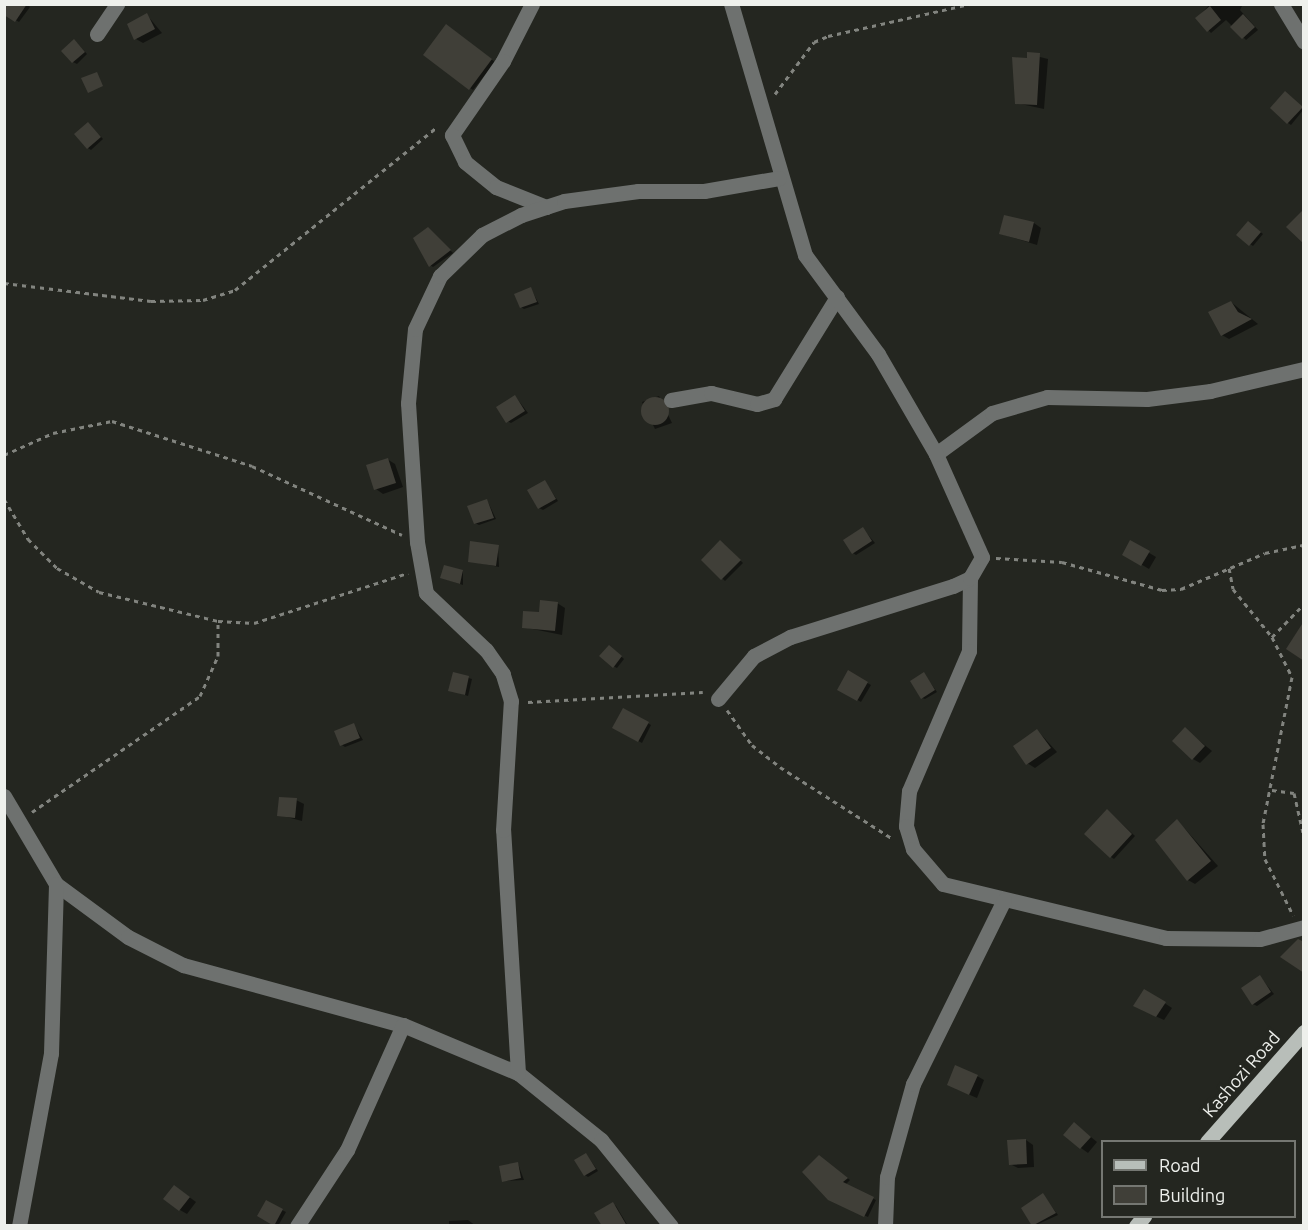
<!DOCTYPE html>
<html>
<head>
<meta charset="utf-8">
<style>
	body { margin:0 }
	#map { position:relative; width:1308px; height:1230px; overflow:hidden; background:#242620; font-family:Ubuntu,sans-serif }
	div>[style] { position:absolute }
	.shadow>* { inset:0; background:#0007 }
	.building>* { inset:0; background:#403f38 }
	.round { border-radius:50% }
	.path>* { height:3px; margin-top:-1.5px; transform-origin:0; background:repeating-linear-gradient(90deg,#82847f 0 4.5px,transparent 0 9px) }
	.minor>* { height:15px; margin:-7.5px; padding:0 7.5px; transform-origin:7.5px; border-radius:7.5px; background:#6e716f }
	.major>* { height:15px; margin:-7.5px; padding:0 7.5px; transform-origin:7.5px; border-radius:7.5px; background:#b8beb9 }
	span { translate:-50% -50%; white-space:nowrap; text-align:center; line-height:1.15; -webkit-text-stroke:6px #242620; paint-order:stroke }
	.street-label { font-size:18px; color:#eef0ec }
	.frame { position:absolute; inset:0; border:6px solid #eef0ec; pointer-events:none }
	.legend { position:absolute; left:1101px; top:1140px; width:195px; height:78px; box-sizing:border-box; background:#242620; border:2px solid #757772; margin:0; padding:8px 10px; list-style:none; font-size:18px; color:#eef0ec }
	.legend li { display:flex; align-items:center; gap:12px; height:30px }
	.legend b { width:30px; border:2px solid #757772 }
</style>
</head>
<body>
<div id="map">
	<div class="shadow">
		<i style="clip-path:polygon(4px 4px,27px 4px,30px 7px,19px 22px,4px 13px)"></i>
		<i style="clip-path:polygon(1210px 4px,1243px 4px,1240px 10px,1258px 30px,1246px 40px,1226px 20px,1211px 33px,1197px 18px)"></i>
		<i style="clip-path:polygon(147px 15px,162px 33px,143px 43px,136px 39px)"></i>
		<i style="clip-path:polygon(450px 28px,495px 62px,473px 90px,470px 88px)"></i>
		<i style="clip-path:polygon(77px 43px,87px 54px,77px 64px,73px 62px)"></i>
		<i style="clip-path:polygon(1028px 54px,1048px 59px,1044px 109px,1016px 103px)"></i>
		<i style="clip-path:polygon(1289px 95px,1304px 109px,1291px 125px,1288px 123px)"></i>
		<i style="clip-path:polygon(88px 123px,103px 139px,91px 150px,88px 148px)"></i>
		<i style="clip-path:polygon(1034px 223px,1041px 228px,1037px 245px,1001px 234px)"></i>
		<i style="clip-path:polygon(1252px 225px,1263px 234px,1253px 246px,1250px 244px)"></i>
		<i style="clip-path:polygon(431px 231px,453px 253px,433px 267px,430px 265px)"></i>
		<i style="clip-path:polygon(531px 289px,539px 304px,524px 309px,521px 307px)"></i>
		<i style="clip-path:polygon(1231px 302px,1258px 324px,1229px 339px,1222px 335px)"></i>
		<i style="clip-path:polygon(515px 396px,528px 413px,511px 423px,507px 421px)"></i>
		<i style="clip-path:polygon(659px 396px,672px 423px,655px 429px,642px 402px)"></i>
		<i style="clip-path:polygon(387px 459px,395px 464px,403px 487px,383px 494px,376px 489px)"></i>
		<i style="clip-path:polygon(545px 482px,558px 501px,543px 510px,539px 508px)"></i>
		<i style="clip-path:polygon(487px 500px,496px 519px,479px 525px,475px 523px)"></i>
		<i style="clip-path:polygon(863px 529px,875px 543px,856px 555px,853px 553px)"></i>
		<i style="clip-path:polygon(1131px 542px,1156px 557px,1149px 569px,1124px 554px)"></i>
		<i style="clip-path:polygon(724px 544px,743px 563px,725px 581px,703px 560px)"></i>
		<i style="clip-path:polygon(498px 547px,499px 567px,469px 561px)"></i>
		<i style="clip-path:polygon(463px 571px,463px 585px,442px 578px)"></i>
		<i style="clip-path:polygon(557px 603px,565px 608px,562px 635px,523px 627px)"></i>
		<i style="clip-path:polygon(613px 649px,624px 659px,617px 668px,613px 666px)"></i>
		<i style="clip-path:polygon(849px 673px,871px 685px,861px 702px,839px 689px)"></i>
		<i style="clip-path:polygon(454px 674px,472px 679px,468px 696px,450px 690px)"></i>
		<i style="clip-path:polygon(924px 674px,937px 692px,925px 699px,922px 698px)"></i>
		<i style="clip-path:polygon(624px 710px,651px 725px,642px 743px,614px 728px)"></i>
		<i style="clip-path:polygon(354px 725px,363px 740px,345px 747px,342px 745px)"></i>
		<i style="clip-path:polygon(1185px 729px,1212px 751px,1200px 763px,1193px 759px)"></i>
		<i style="clip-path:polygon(1037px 730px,1057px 752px,1035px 768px,1027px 763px)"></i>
		<i style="clip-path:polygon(296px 800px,304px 804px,302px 821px,279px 815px)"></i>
		<i style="clip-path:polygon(1108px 811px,1135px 836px,1114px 859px,1111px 857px)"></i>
		<i style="clip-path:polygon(1178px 821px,1218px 866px,1195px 884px,1188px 880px)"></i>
		<i style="clip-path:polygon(1260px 977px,1274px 994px,1257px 1006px,1253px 1004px)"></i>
		<i style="clip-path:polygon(1152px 995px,1172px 1008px,1164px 1020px,1142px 1010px)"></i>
		<i style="clip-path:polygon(977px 1076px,984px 1080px,977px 1098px,956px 1089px)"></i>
		<i style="clip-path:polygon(1075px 1124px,1097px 1142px,1088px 1153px,1081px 1148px)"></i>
		<i style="clip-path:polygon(1026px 1140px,1033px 1145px,1034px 1167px,1018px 1168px,1010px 1164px)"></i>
		<i style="clip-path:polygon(586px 1154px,598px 1171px,588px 1177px,585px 1175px)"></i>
		<i style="clip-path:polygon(822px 1159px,850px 1180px,845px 1185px,876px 1200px,868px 1217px,833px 1201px)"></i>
		<i style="clip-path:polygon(518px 1164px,524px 1180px,504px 1181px)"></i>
		<i style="clip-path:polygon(181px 1191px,196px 1202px,187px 1214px,180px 1210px)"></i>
		<i style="clip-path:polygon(1043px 1195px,1058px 1215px,1034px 1226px,1023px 1208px)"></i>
		<i style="clip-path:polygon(266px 1202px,286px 1212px,278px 1226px,259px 1215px)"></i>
		<i style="clip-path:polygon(613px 1204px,616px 1206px,628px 1226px,603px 1226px)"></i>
		<i style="clip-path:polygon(468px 1220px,476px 1226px,449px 1226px,449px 1221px)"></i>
	</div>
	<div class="building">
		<i style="clip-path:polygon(4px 4px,27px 4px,15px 22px,4px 15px)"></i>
		<i style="clip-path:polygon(1210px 6px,1221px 20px,1207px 32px,1195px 18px)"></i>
		<i style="clip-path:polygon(147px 13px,155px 29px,134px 40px,127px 24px)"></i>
		<i style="clip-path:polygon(1243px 14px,1255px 27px,1242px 39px,1230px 27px)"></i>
		<i style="clip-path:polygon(446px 24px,492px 59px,469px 90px,423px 55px)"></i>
		<i style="clip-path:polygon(74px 39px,85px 52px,72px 63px,61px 51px)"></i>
		<i style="clip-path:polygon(1027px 52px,1040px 53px,1037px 105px,1015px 104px,1012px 57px,1027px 58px)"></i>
		<i style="clip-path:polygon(97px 72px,103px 86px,88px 93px,81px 78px)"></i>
		<i style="clip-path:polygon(1285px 91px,1303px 107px,1287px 124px,1270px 108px)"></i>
		<i style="clip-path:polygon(88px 122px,101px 137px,87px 149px,74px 134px)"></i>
		<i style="clip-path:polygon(1304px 209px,1304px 244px,1286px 227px)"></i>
		<i style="clip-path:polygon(1004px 215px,1034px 222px,1029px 242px,999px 234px)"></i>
		<i style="clip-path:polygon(1248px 221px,1261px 232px,1249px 246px,1236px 235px)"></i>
		<i style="clip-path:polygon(428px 227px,451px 250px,429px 267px,413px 238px)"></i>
		<i style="clip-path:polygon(531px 287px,537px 302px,520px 308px,514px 294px)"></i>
		<i style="clip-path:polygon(1231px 301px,1238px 312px,1252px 319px,1221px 336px,1208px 312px)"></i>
		<i style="clip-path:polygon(515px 395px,525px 411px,506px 423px,496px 407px)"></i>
		<i class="round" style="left:641px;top:397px;width:28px;height:28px"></i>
		<i style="clip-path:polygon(388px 458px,396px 483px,374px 490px,366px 465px)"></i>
		<i style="clip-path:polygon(545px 480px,556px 499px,538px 509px,527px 490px)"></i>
		<i style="clip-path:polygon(487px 499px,494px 518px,474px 524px,467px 506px)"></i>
		<i style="clip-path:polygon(863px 527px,872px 541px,852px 554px,843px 540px)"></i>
		<i style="clip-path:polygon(720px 540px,741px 560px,721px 580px,701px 560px)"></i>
		<i style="clip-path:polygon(1130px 540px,1150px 551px,1141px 566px,1122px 555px)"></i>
		<i style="clip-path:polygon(470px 541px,499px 545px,496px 566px,468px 562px)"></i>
		<i style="clip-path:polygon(444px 565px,463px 570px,460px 584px,440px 578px)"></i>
		<i style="clip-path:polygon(540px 600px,558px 602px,555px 631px,522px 628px,523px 611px,539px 612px)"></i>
		<i style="clip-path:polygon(1304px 621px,1304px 661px,1286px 649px)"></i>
		<i style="clip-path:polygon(609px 645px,622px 656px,613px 668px,599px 656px)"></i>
		<i style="clip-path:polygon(848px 670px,868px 682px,857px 701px,837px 690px)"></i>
		<i style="clip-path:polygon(453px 672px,469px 676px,465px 695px,448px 691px)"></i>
		<i style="clip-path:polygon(924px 672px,935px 690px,921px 699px,910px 681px)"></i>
		<i style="clip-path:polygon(623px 708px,649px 722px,638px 742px,612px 728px)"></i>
		<i style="clip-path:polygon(354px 723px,360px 738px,340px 746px,334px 731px)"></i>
		<i style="clip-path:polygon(1185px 727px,1205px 746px,1192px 760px,1172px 741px)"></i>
		<i style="clip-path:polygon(1037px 729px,1051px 748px,1026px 765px,1013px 746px)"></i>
		<i style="clip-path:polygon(279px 797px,297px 798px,295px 818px,277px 816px)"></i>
		<i style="clip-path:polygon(1107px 809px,1132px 834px,1110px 858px,1084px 834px)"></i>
		<i style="clip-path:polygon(1177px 819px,1211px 861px,1187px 881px,1155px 840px)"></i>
		<i style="clip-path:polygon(1298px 939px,1304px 942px,1304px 973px,1280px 957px)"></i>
		<i style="clip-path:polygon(1260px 975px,1271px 992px,1252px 1005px,1241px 988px)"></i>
		<i style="clip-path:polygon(1144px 989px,1166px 1002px,1156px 1017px,1133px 1006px)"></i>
		<i style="clip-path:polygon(955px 1065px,978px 1075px,969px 1095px,947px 1085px)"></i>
		<i style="clip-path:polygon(1074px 1122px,1091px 1137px,1080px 1149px,1063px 1135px)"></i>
		<i style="clip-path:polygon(1026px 1139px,1027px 1164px,1009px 1165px,1007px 1140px)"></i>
		<i style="clip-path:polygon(586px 1153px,596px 1169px,584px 1176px,574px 1160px)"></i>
		<i style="clip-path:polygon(819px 1155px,848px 1178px,843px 1182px,874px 1197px,864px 1217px,828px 1200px,802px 1172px)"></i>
		<i style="clip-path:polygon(518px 1162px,521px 1178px,502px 1182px,499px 1166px)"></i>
		<i style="clip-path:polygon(174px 1185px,190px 1197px,179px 1211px,163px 1199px)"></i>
		<i style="clip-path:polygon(1043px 1193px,1056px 1213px,1032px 1226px,1021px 1208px)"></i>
		<i style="clip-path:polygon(266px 1200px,283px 1209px,274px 1226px,257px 1216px)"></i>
		<i style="clip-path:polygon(613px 1202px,627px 1226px,602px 1226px,594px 1213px)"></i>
	</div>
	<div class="path">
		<i style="left:775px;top:94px;width:65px;rotate:-53.1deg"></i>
		<i style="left:814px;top:42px;width:15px;rotate:-23deg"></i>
		<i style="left:828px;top:36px;width:146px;rotate:-12.7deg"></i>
		<i style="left:4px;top:283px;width:148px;rotate:7deg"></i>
		<i style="left:151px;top:301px;width:52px;rotate:-1.1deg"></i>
		<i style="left:203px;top:300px;width:34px;rotate:-17deg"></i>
		<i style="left:235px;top:290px;width:260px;rotate:-38.9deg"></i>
		<i style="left:4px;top:455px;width:54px;rotate:-24.2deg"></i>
		<i style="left:53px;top:433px;width:60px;rotate:-11.5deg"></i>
		<i style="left:112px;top:421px;width:147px;rotate:17.8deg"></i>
		<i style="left:252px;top:466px;width:165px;rotate:24.7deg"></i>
		<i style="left:4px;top:499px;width:47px;rotate:59deg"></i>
		<i style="left:28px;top:539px;width:41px;rotate:45deg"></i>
		<i style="left:57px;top:568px;width:48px;rotate:29.7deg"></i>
		<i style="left:99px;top:592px;width:122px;rotate:13.7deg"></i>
		<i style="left:218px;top:621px;width:36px;rotate:3deg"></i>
		<i style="left:254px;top:623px;width:162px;rotate:-18deg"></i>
		<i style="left:996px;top:558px;width:66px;rotate:3.5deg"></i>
		<i style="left:1062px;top:562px;width:104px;rotate:15.6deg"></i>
		<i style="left:1162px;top:590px;width:19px;rotate:-3deg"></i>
		<i style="left:1181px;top:589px;width:91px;rotate:-23.2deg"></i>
		<i style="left:1265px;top:553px;width:40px;rotate:-12deg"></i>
		<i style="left:1229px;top:568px;width:21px;rotate:79deg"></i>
		<i style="left:1233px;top:589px;width:62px;rotate:50.9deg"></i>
		<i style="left:1272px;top:637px;width:45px;rotate:63.4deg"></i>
		<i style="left:1292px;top:677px;width:150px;rotate:101.2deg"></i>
		<i style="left:1263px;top:824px;width:35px;rotate:87deg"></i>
		<i style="left:1265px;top:859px;width:63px;rotate:63.4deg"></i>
		<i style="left:1272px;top:637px;width:46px;rotate:-45.9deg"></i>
		<i style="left:528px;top:702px;width:175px;rotate:-3.3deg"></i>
		<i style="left:727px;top:710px;width:43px;rotate:54.5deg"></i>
		<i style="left:752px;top:745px;width:36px;rotate:38deg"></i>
		<i style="left:780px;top:767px;width:134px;rotate:32.5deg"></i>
		<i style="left:1272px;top:790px;width:22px;rotate:8deg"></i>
		<i style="left:1294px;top:793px;width:45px;rotate:77.2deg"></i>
		<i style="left:32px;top:812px;width:204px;rotate:-34.6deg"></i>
		<i style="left:200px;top:696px;width:44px;rotate:-65.8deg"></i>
		<i style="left:218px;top:656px;width:35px;rotate:-90deg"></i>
	</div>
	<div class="minor">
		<i style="left:532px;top:4px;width:64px;rotate:117deg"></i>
		<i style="left:503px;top:61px;width:90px;rotate:124.6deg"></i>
		<i style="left:452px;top:135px;width:30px;rotate:64deg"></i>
		<i style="left:465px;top:162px;width:40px;rotate:39deg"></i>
		<i style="left:496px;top:187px;width:54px;rotate:21.8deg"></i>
		<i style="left:1281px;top:4px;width:44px;rotate:58.8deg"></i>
		<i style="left:97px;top:34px;width:36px;rotate:-56deg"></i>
		<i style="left:671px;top:400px;width:41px;rotate:-9.9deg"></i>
		<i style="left:711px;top:393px;width:47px;rotate:13.4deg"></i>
		<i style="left:757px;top:404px;width:18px;rotate:-16deg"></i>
		<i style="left:774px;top:399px;width:120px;rotate:-58.3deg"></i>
		<i style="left:936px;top:454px;width:69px;rotate:-36.2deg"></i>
		<i style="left:992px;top:413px;width:57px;rotate:-16.2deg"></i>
		<i style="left:1047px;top:397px;width:100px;rotate:1.1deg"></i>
		<i style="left:1147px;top:399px;width:64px;rotate:-7.2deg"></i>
		<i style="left:1210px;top:391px;width:97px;rotate:-13.2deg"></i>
		<i style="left:970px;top:578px;width:73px;rotate:90.8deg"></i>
		<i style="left:969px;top:651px;width:152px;rotate:113.2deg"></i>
		<i style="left:909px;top:791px;width:35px;rotate:95deg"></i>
		<i style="left:906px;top:826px;width:24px;rotate:73deg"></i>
		<i style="left:913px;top:849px;width:46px;rotate:49.4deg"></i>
		<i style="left:943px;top:884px;width:229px;rotate:13.6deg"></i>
		<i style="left:1166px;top:938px;width:94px;rotate:0.6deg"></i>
		<i style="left:1260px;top:939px;width:46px;rotate:-15.3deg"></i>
		<i style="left:718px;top:699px;width:56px;rotate:-50.1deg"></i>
		<i style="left:754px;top:656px;width:41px;rotate:-27.8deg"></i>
		<i style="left:790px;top:637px;width:171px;rotate:-17.4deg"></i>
		<i style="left:953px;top:586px;width:19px;rotate:-25deg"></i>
		<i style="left:970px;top:578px;width:24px;rotate:-60deg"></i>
		<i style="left:982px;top:557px;width:113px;rotate:-114.1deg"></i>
		<i style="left:936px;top:454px;width:116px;rotate:-120.1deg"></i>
		<i style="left:878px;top:354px;width:123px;rotate:-126.4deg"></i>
		<i style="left:805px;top:255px;width:262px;rotate:-106.4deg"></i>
		<i style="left:4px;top:796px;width:102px;rotate:59.4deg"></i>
		<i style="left:56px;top:884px;width:89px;rotate:36.4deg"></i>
		<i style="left:128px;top:937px;width:62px;rotate:27deg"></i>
		<i style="left:183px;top:965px;width:228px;rotate:15.3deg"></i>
		<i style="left:403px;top:1025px;width:125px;rotate:22.7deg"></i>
		<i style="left:518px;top:1073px;width:107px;rotate:38.9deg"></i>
		<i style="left:601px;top:1140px;width:111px;rotate:50.9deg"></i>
		<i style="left:518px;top:1073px;width:243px;rotate:-93.5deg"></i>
		<i style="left:503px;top:830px;width:129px;rotate:-86.5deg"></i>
		<i style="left:511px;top:701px;width:28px;rotate:-107deg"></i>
		<i style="left:503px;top:674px;width:29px;rotate:-125deg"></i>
		<i style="left:486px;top:650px;width:83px;rotate:-136.5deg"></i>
		<i style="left:426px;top:593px;width:52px;rotate:-100deg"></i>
		<i style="left:417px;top:542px;width:139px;rotate:-93.7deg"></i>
		<i style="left:408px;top:403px;width:74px;rotate:-84.6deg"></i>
		<i style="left:415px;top:329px;width:59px;rotate:-64.7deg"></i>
		<i style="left:440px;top:276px;width:59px;rotate:-44.3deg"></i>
		<i style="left:482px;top:235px;width:44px;rotate:-27.1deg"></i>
		<i style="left:521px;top:215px;width:45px;rotate:-18deg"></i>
		<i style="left:564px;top:201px;width:75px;rotate:-7.7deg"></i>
		<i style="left:638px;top:191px;width:66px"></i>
		<i style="left:704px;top:191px;width:76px;rotate:-9.8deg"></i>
		<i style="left:19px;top:1226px;width:176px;rotate:-79.5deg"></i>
		<i style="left:51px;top:1053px;width:169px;rotate:-88.3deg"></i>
		<i style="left:297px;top:1226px;width:91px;rotate:-56.7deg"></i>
		<i style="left:347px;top:1150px;width:137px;rotate:-65.9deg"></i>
		<i style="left:885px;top:1226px;width:49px;rotate:-87.7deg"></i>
		<i style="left:887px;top:1177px;width:97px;rotate:-74.4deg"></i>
		<i style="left:913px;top:1084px;width:205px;rotate:-63.7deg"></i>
	</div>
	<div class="major">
		<i style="left:1207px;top:1142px;width:147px;rotate:-48.6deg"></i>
		<i style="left:1136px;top:1226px;width:13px;rotate:-51deg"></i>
	</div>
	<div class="street-label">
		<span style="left:1241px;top:1074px;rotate:-49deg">Kashozi Road</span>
	</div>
	<div class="frame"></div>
	<ul class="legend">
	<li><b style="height:8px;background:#b8beb9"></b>Road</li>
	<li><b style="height:16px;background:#403f38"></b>Building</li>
	</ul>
</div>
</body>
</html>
